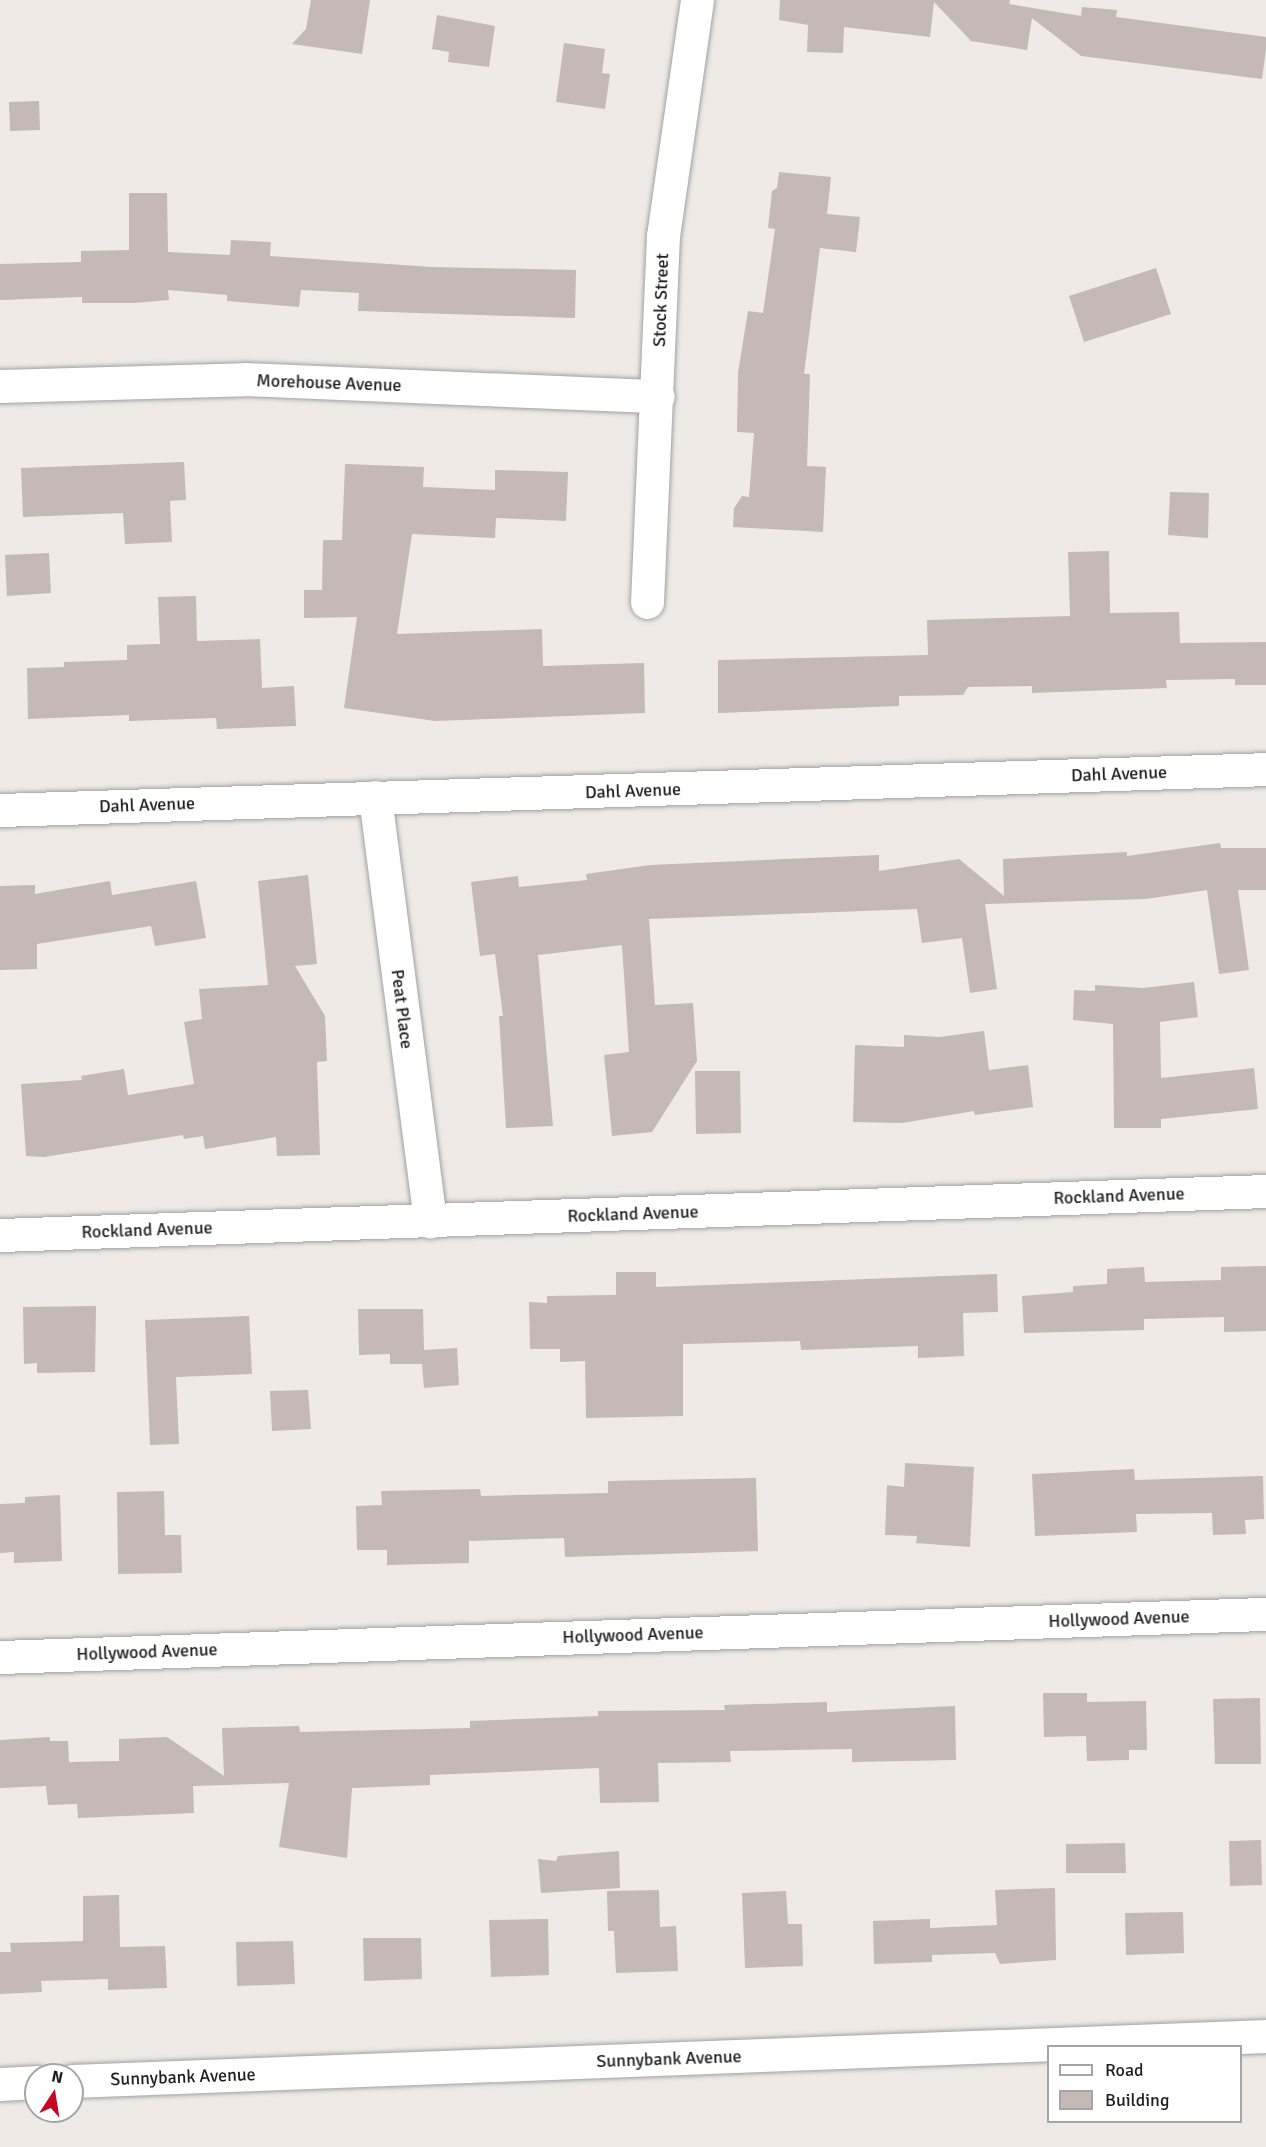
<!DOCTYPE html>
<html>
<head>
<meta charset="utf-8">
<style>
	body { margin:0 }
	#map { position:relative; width:1266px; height:2147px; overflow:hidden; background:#efeae5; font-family:Signika,sans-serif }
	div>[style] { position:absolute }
	.building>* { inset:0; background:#c4b9b4 }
	.roads { filter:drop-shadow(0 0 2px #a2a2a2) drop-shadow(0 0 2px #a2a2a2) }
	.street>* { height:33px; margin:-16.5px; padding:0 16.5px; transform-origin:16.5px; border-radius:16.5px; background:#fff }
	span { translate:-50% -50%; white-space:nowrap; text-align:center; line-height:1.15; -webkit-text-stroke:6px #fff; paint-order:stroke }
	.street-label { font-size:18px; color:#1e1e1e }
	.legend { position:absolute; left:1047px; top:2045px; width:195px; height:78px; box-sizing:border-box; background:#fff; border:2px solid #a5a5a5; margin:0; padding:8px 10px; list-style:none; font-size:18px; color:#1e1e1e }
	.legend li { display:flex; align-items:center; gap:12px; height:30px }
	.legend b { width:30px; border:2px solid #a5a5a5 }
	.north { position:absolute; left:24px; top:2063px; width:60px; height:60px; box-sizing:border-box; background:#fff; border:2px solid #a5a5a5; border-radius:50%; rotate:12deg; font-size:16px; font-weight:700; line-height:24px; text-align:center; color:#1e1e1e }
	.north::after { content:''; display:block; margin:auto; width:21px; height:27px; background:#c80522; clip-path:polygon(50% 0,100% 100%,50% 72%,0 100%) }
</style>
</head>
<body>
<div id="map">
	<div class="building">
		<i style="clip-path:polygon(311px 0,370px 0,362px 54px,292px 44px,306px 29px)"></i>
		<i style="clip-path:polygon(780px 0,1010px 0,1009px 4px,1081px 16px,1082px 7px,1117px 10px,1116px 17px,1266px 37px,1266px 49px,1262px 79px,1081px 56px,1032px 18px,1027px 50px,971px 41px,934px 2px,930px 37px,844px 27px,843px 53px,807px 52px,808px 25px,779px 20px)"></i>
		<i style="clip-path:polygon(437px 15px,495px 26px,489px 67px,448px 62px,449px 52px,432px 49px)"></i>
		<i style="clip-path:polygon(564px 43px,605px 49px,602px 73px,610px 74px,605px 109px,556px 102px)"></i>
		<i style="clip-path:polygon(39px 101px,40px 130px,10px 131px,9px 102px)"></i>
		<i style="clip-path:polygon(779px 172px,831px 177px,827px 214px,860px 217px,856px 252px,820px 248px,804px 374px,810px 374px,807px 466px,826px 467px,823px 532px,733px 527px,734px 508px,742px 496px,749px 497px,754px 433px,737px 432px,738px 373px,748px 311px,763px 313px,775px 229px,768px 228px,772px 191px,777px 188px)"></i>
		<i style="clip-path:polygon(129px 193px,167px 193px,168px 252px,230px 255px,231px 240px,271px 242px,270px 256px,432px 267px,576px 270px,575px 318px,358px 311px,359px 293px,301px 290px,299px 307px,227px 301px,227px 295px,168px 290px,169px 300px,135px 303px,82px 303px,82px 297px,0 300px,0 264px,81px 262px,81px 251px,129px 250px)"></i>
		<i style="clip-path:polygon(1156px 268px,1171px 314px,1084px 342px,1069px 296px)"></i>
		<i style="clip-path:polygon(184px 462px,186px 500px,170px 501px,172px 542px,125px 544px,123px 513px,23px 517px,21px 468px)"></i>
		<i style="clip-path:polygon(345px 464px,424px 467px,423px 487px,495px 490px,495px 470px,568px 472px,566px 521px,496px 518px,495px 538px,412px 534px,397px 634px,542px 629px,543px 666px,644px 663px,645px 713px,435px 721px,344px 708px,357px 617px,304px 618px,304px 590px,322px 590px,323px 540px,342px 540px)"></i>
		<i style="clip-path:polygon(1170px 492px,1209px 493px,1208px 538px,1168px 535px)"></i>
		<i style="clip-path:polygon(1109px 551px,1110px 613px,1179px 612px,1180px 643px,1266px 642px,1266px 685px,1235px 685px,1235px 679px,1166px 680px,1167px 688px,1032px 693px,1032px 686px,968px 687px,963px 695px,899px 696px,899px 706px,718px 713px,718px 660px,928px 655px,927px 620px,1070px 616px,1068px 552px)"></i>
		<i style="clip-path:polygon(49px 553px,51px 593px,7px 596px,5px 555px)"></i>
		<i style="clip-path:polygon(196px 596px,197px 641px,260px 639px,262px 688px,294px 686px,296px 726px,217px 729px,216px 718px,129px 721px,129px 715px,28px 719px,27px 668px,64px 667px,64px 662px,127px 660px,127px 645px,160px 644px,158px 597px)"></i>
		<i style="clip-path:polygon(1220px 843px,1221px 848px,1266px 848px,1266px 890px,1238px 890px,1249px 970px,1219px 974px,1207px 890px,1146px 899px,985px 904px,997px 989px,970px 993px,962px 938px,922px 943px,917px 909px,649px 919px,655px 1005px,693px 1003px,697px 1061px,652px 1132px,612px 1136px,604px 1055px,629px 1052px,622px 945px,538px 955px,553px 1126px,506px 1128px,499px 1016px,503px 1016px,495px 954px,480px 956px,471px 882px,518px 876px,519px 887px,587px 880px,586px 874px,650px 865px,879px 855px,879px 871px,959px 859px,1004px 896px,1003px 859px,1127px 852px,1127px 856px)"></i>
		<i style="clip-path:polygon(308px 875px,317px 964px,295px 966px,325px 1016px,327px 1061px,317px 1062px,320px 1155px,277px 1156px,276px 1137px,205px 1149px,203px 1136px,184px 1139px,183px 1135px,44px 1157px,26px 1156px,21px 1084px,82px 1080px,81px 1076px,124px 1069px,128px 1095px,194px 1084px,184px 1022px,202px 1019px,199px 989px,268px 985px,258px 881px)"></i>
		<i style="clip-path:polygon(110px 881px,112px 895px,196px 881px,206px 938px,155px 946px,151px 926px,37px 944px,37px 969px,0 970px,0 886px,35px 885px,35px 894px)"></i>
		<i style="clip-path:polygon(1194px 982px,1198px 1017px,1160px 1022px,1161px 1078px,1254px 1068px,1258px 1109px,1161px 1119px,1161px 1128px,1114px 1128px,1113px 1024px,1073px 1020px,1074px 990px,1095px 991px,1095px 985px,1143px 988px)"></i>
		<i style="clip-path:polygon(984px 1031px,989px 1070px,1028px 1065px,1033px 1107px,975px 1115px,974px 1111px,902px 1123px,853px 1122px,855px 1045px,904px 1047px,904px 1035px,939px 1037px)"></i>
		<i style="clip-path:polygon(695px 1071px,740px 1071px,741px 1133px,696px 1134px)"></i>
		<i style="clip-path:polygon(1266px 1266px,1266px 1331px,1224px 1332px,1224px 1317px,1144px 1319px,1144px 1330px,1024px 1333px,1022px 1296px,1073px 1292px,1073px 1286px,1107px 1284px,1107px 1269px,1144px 1267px,1145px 1282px,1221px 1280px,1221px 1267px)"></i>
		<i style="clip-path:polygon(616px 1272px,656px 1272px,656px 1287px,997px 1274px,998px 1312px,963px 1313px,964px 1356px,918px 1358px,918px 1346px,801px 1350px,800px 1341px,683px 1344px,683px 1416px,586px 1418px,585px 1361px,560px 1362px,560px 1349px,530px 1349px,529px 1302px,547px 1303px,547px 1296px,616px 1295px)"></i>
		<i style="clip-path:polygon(96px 1306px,95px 1372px,37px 1373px,37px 1363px,24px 1364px,23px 1307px)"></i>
		<i style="clip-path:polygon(358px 1309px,423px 1309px,424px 1350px,457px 1348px,459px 1385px,424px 1388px,422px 1364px,390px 1364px,390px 1354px,359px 1355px)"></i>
		<i style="clip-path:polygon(249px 1316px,252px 1374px,176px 1377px,179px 1444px,150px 1445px,145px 1320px)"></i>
		<i style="clip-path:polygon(308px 1390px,311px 1429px,272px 1431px,270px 1391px)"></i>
		<i style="clip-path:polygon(905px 1463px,974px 1467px,970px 1547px,916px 1543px,917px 1536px,885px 1535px,887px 1485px,904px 1487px)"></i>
		<i style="clip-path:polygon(1134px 1469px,1135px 1480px,1263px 1476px,1264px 1519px,1245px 1520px,1246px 1534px,1213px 1535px,1212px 1513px,1136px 1514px,1137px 1532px,1035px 1536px,1032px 1474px)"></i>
		<i style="clip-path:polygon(756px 1478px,758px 1551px,565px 1557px,564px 1538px,469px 1541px,469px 1563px,387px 1565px,387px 1550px,357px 1550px,356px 1506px,382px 1505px,381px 1491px,480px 1489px,481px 1496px,608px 1493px,608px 1481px)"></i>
		<i style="clip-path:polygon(164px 1491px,165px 1535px,181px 1535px,182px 1573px,118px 1574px,117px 1492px)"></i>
		<i style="clip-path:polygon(60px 1495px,62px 1561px,14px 1563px,14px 1552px,0 1553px,0 1504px,25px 1503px,25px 1497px)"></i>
		<i style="clip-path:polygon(1043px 1693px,1087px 1693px,1087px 1702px,1146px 1701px,1147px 1750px,1129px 1750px,1129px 1760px,1087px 1761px,1086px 1736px,1044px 1737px)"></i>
		<i style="clip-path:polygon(1260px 1698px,1261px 1764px,1215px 1764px,1213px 1699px)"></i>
		<i style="clip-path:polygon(827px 1702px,827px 1712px,955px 1706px,956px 1760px,852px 1762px,852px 1749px,730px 1751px,731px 1762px,658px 1763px,659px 1802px,600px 1803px,599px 1768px,430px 1775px,430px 1785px,352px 1788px,347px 1858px,279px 1847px,289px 1783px,193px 1786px,194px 1813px,78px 1818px,77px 1804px,48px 1805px,46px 1786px,0 1788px,0 1740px,50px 1737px,50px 1741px,68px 1741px,69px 1762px,119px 1761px,119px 1739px,167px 1737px,224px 1776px,222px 1728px,299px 1726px,300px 1732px,470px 1728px,470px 1721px,598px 1716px,598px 1711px,725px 1710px,724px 1705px)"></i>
		<i style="clip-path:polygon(1261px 1840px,1262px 1885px,1230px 1886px,1229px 1841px)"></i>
		<i style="clip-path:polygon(1125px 1843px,1126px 1873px,1066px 1873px,1066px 1844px)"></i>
		<i style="clip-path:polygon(619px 1851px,620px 1888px,541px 1893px,538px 1859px,556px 1861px,558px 1856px)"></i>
		<i style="clip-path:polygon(1055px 1888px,1056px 1960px,1000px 1964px,995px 1953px,932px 1955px,932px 1962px,874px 1964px,873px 1921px,930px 1919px,930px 1928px,997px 1925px,995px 1890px)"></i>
		<i style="clip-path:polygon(659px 1890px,660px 1927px,676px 1926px,678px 1971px,616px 1973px,614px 1931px,608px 1931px,607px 1891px)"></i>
		<i style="clip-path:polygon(786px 1891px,788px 1924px,802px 1924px,803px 1966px,745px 1968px,742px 1893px)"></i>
		<i style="clip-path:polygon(119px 1895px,120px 1947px,165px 1946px,167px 1988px,108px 1990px,108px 1979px,41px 1981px,42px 1992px,0 1994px,0 1952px,11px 1952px,10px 1943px,83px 1941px,83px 1896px)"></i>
		<i style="clip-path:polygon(1183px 1912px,1184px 1953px,1126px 1955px,1125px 1913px)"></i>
		<i style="clip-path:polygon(548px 1919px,549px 1975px,491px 1977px,489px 1920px)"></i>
		<i style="clip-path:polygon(363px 1938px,421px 1938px,422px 1979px,364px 1981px)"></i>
		<i style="clip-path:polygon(293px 1941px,295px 1984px,237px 1986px,236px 1942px)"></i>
	</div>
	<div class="roads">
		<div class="street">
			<i style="left:0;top:386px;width:245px;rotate:-1.6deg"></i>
			<i style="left:245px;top:379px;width:413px;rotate:2.4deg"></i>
			<i style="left:647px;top:602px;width:366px;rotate:-87.5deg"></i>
			<i style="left:663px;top:236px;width:238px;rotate:-81.8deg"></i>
			<i style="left:375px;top:797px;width:428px;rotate:82.6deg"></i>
			<i style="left:0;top:810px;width:1267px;rotate:-1.85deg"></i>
			<i style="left:0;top:1235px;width:1267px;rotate:-1.99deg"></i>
			<i style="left:0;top:1657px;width:1267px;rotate:-1.95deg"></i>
			<i style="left:72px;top:2081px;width:1195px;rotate:-2.16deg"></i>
			<i style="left:0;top:2084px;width:36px;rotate:-3deg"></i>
		</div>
	</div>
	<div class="street-label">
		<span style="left:661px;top:300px;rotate:-88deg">Stock Street</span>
		<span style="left:329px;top:383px;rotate:2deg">Morehouse Avenue</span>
		<span style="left:1119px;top:774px;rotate:-2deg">Dahl Avenue</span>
		<span style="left:633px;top:791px;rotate:-2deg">Dahl Avenue</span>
		<span style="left:147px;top:805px;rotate:-2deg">Dahl Avenue</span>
		<span style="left:402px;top:1009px;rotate:83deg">Peat Place</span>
		<span style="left:1119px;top:1196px;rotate:-2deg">Rockland Avenue</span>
		<span style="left:633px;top:1214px;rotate:-2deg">Rockland Avenue</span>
		<span style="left:147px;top:1230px;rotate:-2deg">Rockland Avenue</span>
		<span style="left:1119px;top:1619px;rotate:-2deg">Hollywood Avenue</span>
		<span style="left:633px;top:1635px;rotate:-2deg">Hollywood Avenue</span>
		<span style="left:147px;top:1652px;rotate:-2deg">Hollywood Avenue</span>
		<span style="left:669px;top:2059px;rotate:-2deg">Sunnybank Avenue</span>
		<span style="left:183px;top:2077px;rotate:-2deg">Sunnybank Avenue</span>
	</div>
	<ul class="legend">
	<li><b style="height:8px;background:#fff"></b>Road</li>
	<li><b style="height:16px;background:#c4b9b4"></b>Building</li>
	</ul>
	<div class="north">N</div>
</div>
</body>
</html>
